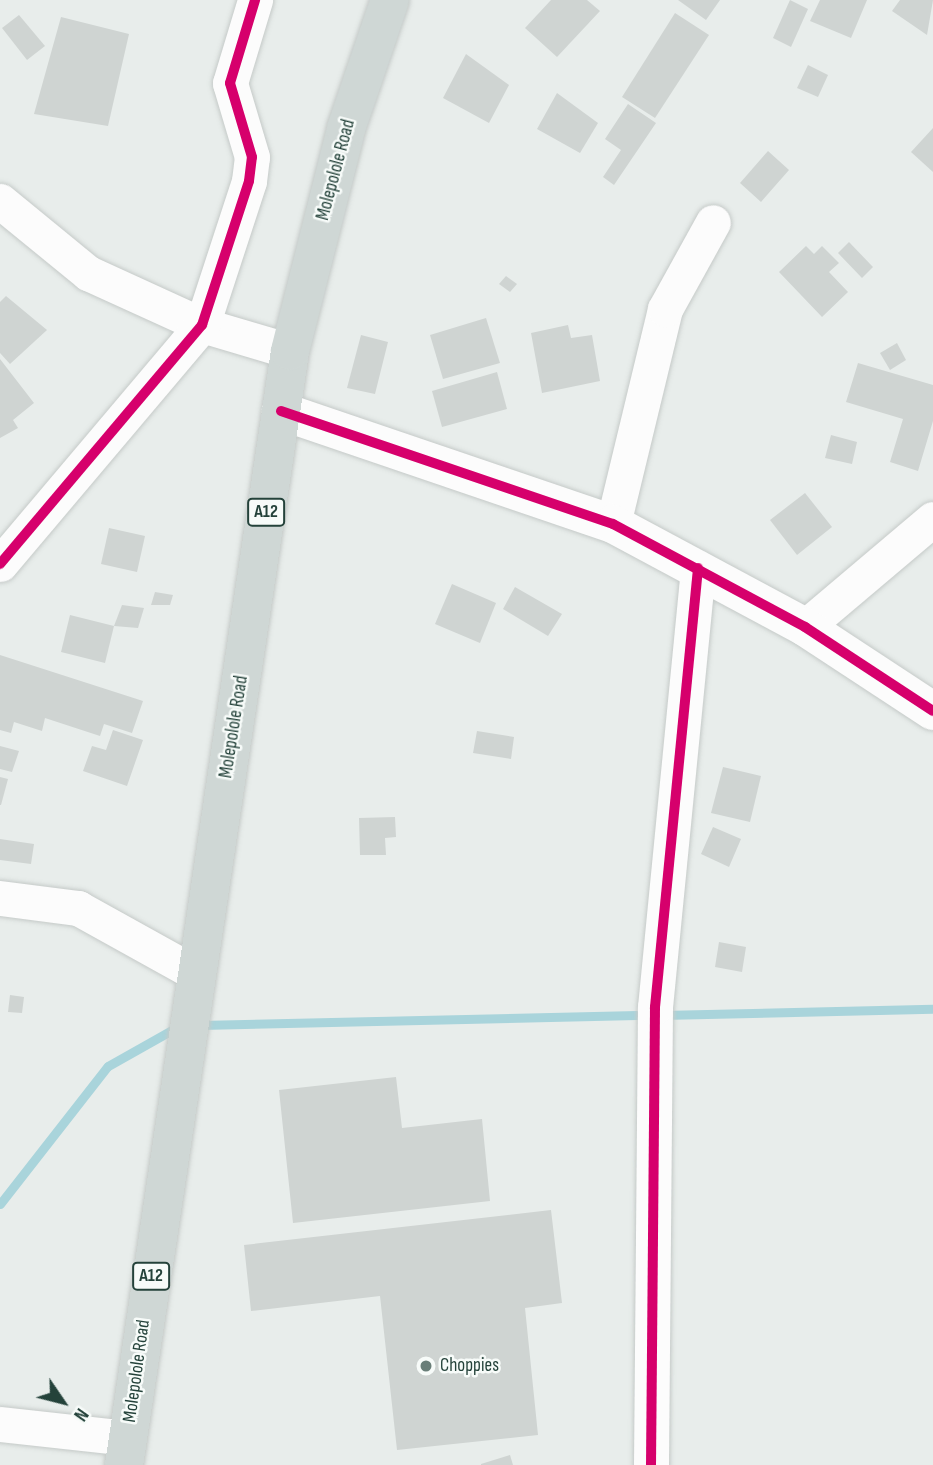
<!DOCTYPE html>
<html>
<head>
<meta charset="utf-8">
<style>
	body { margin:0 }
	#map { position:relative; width:933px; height:1465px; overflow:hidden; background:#e8edeb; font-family:"Sofia Sans Condensed",sans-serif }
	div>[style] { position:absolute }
	.stream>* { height:9px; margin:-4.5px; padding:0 4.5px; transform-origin:4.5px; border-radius:4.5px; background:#a9d4db }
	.building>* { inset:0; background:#cfd4d2 }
	.roads { filter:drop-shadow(0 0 2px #c5cac8) drop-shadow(0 0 2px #c5cac8) }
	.street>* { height:35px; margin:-17.5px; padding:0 17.5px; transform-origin:17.5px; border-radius:17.5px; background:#fcfcfc }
	.secondary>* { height:38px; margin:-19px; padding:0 19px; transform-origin:19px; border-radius:19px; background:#fcfcfc }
	.primary>* { height:38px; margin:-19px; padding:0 19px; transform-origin:19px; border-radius:19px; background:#cfd7d5 }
	.cycleway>* { height:10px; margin:-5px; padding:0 5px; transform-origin:5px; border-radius:5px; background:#d6006c }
	.dots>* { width:19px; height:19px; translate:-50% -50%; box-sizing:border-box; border:4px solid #f7fbf9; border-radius:50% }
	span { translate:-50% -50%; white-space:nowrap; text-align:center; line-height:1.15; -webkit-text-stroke:5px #f7fbf9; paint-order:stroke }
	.shield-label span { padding:2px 5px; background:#f7fbf9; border:2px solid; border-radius:5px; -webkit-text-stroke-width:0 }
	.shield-label { font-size:18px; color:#24423a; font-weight:700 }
	.street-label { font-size:19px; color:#24423a }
	.poi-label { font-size:19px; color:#24423a }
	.left { translate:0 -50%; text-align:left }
	.north { position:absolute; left:28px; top:1367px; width:70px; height:70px; -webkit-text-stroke:5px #f7fbf9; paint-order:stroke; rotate:125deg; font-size:19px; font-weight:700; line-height:28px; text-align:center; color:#24423a }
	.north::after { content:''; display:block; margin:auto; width:24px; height:32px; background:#24423a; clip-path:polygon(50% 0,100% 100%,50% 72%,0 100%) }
</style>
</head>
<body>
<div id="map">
	<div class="stream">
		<i style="left:662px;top:1015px;width:271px;rotate:-1.3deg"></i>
		<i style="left:200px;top:1025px;width:448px;rotate:-1.3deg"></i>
		<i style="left:0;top:1204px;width:175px;rotate:-52deg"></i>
		<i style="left:108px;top:1066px;width:81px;rotate:-29.4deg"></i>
	</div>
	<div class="building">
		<i style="clip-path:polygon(551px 0,587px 0,600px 11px,557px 57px,525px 28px)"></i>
		<i style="clip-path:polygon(678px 0,720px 0,706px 20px)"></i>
		<i style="clip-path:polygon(790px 0,808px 9px,791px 47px,773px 38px)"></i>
		<i style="clip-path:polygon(820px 0,867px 0,851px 38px,810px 21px)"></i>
		<i style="clip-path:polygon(900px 0,933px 0,927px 35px,892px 11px)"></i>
		<i style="clip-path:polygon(675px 13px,709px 35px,655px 118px,622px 97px)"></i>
		<i style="clip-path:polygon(19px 15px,45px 46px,27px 60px,2px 28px)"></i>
		<i style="clip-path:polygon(61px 17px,129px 34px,108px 126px,34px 114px)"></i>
		<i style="clip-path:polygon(466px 54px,509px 85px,489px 123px,443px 98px)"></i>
		<i style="clip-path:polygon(808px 65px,828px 75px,818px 97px,797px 88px)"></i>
		<i style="clip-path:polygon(557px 93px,598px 123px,580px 153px,537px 129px)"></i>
		<i style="clip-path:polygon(628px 104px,656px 123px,614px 185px,603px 177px,621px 150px,605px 139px)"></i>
		<i style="clip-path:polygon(933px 128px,933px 172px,911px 152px)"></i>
		<i style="clip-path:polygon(768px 151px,789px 170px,761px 202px,740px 183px)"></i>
		<i style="clip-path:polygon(849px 242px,873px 267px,862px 278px,838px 253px)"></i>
		<i style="clip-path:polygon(806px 246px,814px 254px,822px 246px,839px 263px,829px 272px,848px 292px,822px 317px,779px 272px)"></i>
		<i style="clip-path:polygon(506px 276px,517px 284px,510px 292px,499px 284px)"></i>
		<i style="clip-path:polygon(6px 296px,47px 330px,10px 364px,0 353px,0 302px)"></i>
		<i style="clip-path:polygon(486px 318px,500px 363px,443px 379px,430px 335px)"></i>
		<i style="clip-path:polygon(568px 325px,571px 338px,592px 335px,600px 381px,542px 393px,531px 333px)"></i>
		<i style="clip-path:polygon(361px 335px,388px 342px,375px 394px,347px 388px)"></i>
		<i style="clip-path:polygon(897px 343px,906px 360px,890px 370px,880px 353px)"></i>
		<i style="clip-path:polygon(0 359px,34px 403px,13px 420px,18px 428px,0 438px)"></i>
		<i style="clip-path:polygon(858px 363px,933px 385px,933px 421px,918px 471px,890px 462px,903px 419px,846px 402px)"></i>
		<i style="clip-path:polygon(497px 372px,507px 409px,442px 427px,432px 391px)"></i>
		<i style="clip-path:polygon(831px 435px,857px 442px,852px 464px,825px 458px)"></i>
		<i style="clip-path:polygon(805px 493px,832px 527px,797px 555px,770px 520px)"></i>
		<i style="clip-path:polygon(109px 528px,145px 536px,137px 572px,101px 564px)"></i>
		<i style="clip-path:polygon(452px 584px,496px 603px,480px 643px,435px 624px)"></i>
		<i style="clip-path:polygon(515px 587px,562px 614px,548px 636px,503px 609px)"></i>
		<i style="clip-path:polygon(155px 592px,173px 595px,170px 605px,151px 605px)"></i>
		<i style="clip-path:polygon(122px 605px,144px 608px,138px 628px,114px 626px)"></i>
		<i style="clip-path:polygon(70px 615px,114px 626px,105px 663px,61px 652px)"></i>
		<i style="clip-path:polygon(0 655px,143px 701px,132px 733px,104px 724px,100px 736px,45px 718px,42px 731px,14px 722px,11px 733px,0 730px)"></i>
		<i style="clip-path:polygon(113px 730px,143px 740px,127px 786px,83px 771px,92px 746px,106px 750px)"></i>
		<i style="clip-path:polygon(477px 731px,514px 737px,511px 759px,473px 753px)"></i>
		<i style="clip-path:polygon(0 746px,19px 751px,12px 772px,0 769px)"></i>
		<i style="clip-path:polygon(723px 767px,761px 776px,750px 822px,711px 813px)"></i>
		<i style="clip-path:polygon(0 777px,8px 779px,1px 805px,0 805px)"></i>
		<i style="clip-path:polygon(395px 817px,396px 837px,385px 838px,386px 855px,360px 855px,359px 818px)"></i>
		<i style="clip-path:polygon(713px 827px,741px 839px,729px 867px,701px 854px)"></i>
		<i style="clip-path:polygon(0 839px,34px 844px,31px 864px,0 860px)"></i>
		<i style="clip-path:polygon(719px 942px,746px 947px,742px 972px,715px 967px)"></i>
		<i style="clip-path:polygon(10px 995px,24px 997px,22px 1013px,8px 1012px)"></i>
		<i style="clip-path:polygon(396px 1077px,402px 1128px,482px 1119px,490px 1201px,293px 1223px,279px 1090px)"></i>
		<i style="clip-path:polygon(551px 1210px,562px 1303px,525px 1308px,538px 1435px,397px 1450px,380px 1296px,251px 1311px,244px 1245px)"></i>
		<i style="clip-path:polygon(510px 1455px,513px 1465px,481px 1465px,481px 1464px)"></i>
	</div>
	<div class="roads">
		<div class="street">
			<i style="left:0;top:201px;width:114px;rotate:39.3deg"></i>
			<i style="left:88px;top:273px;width:125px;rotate:24.5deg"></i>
			<i style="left:202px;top:325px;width:92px;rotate:16.5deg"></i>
			<i style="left:613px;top:524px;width:221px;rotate:-76.4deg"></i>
			<i style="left:665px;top:309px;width:99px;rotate:-61.1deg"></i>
			<i style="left:0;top:564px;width:313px;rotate:-49.8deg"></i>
			<i style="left:202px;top:325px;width:151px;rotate:-71.9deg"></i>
			<i style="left:249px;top:181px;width:24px;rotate:-83deg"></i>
			<i style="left:252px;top:157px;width:77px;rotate:-106.6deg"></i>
			<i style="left:230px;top:83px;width:87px;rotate:-73.2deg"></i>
			<i style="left:805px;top:627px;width:167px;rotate:-40.2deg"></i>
			<i style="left:0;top:898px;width:79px;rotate:7.3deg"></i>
			<i style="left:78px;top:908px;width:136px;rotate:29deg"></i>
			<i style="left:0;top:1424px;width:128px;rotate:6.3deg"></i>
			<i style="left:651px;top:1465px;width:458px;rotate:-89.5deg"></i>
			<i style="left:655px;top:1007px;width:441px;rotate:-84.4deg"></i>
		</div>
		<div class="secondary">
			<i style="left:281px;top:411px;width:351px;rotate:18.8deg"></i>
			<i style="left:613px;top:524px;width:218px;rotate:28.2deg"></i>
			<i style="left:805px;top:627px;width:153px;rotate:33.3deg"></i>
		</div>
		<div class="primary">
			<i style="left:124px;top:1465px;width:1126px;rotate:-81.52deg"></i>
			<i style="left:290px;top:351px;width:229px;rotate:-75.8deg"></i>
			<i style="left:346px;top:129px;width:136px;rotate:-71.2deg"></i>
		</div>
	</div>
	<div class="cycleway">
		<i style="left:281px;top:411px;width:351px;rotate:18.8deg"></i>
		<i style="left:613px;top:524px;width:218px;rotate:28.2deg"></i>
		<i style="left:805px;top:627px;width:153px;rotate:33.3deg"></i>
		<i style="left:0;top:564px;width:313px;rotate:-49.8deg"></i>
		<i style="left:202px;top:325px;width:151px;rotate:-71.9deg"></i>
		<i style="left:249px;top:181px;width:24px;rotate:-83deg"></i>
		<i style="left:252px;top:157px;width:77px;rotate:-106.6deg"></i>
		<i style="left:230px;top:83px;width:87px;rotate:-73.2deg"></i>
		<i style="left:651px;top:1465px;width:458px;rotate:-89.5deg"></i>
		<i style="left:655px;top:1007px;width:441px;rotate:-84.4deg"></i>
	</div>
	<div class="dots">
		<i style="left:426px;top:1366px;background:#697e78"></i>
	</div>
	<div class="shield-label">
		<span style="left:266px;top:512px">A12</span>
		<span style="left:151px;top:1276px">A12</span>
	</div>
	<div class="street-label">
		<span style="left:336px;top:170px;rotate:-75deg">Molepolole Road</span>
		<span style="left:234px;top:727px;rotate:-81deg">Molepolole Road</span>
		<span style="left:137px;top:1371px;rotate:-82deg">Molepolole Road</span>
	</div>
	<div class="poi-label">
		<span class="left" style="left:440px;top:1366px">Choppies</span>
	</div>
	<div class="north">N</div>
</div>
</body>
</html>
